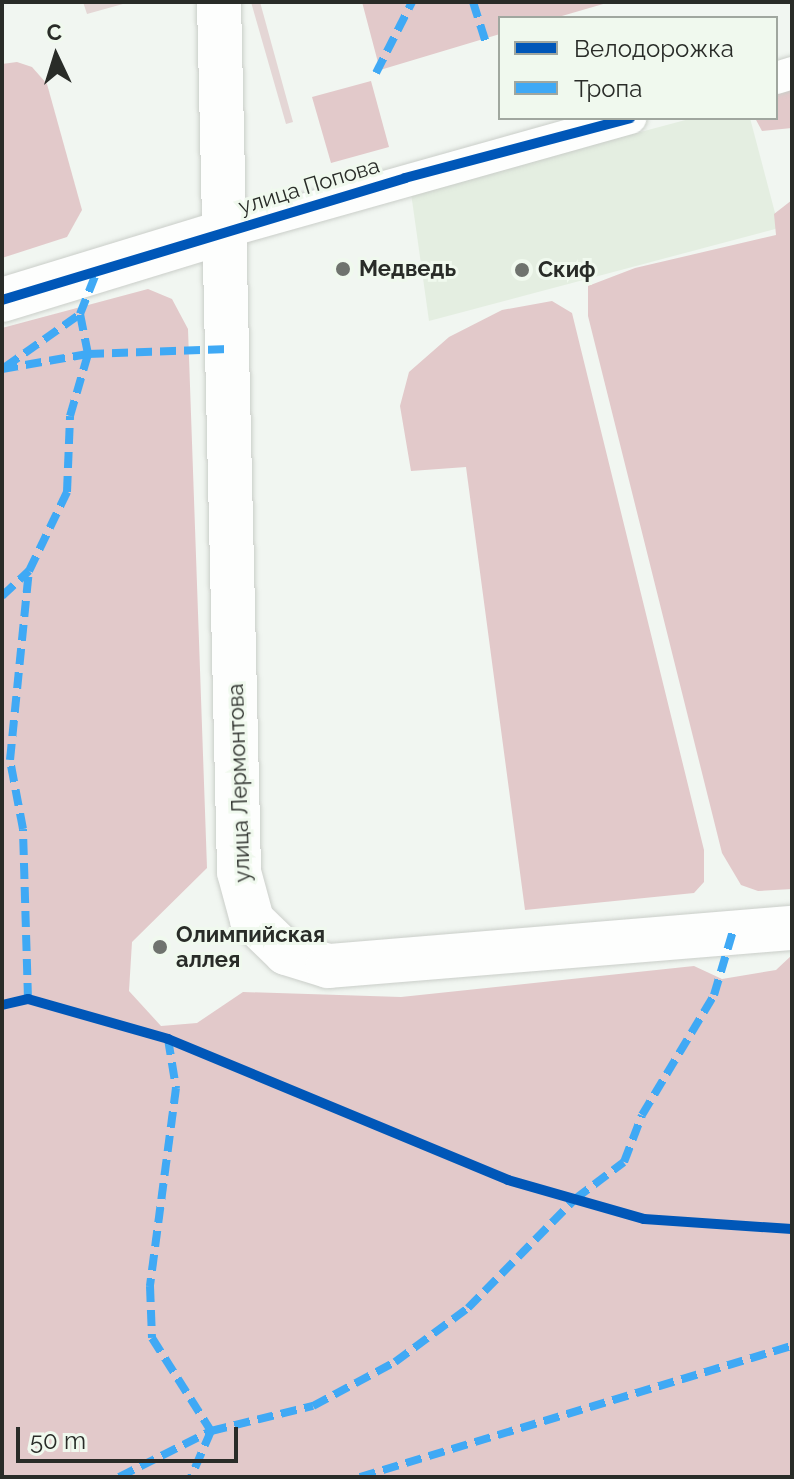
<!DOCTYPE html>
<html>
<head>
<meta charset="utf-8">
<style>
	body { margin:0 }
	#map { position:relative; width:794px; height:1479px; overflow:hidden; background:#f1f6f1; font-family:Raleway,sans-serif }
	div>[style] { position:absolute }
	.built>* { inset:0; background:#e4eee1 }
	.green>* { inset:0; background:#e4d6d5 }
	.forest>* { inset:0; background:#e2c9ca }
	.roads { filter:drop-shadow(0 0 2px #cacec9) drop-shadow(0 0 2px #cacec9) }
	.street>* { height:32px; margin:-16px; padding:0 16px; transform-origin:16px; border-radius:16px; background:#fdfefd }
	.secondary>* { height:44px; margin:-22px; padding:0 22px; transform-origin:22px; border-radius:22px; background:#fdfefd }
	.primary>* { height:44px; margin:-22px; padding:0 22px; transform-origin:22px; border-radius:22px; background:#fdfefd }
	.quiet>* { height:8px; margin-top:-4px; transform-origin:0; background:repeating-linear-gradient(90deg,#3fa9f5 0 16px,transparent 0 24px) }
	.cycleway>* { height:10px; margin:-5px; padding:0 5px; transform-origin:5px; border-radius:5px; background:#0057b8 }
	.dots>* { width:22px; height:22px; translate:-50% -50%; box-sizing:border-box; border:4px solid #f0f9ee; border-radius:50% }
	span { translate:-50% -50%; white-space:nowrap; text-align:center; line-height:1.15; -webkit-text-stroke:6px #f0f9ee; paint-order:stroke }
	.street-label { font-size:22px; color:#292c28 }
	.poi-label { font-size:22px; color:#292c28; font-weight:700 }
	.left { translate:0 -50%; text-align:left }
	.frame { position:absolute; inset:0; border:4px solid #292c28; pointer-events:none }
	.legend { position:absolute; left:498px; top:16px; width:280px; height:104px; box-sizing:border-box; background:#f0f9ee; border:2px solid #a0a79f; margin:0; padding:10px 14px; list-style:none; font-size:24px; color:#292c28 }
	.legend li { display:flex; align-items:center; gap:16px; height:40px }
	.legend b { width:40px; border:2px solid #a0a79f }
	.north { position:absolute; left:16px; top:16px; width:80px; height:80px; -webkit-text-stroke:6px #f0f9ee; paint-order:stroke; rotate:356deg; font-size:22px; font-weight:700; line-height:32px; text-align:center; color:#292c28 }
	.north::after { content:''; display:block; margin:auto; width:28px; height:36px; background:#292c28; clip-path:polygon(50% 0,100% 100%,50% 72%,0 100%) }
	.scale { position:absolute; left:16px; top:1427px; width:222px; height:36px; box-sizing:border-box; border:4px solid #292c28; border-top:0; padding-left:10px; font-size:24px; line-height:28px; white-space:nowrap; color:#292c28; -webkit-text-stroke:6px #f0f9ee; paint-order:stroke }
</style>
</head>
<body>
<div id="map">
	<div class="built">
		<i style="clip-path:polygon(693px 118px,750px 118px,779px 228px,429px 321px,411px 193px)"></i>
	</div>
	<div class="green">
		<i style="clip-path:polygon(83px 2px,130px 2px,87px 14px)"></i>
		<i style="clip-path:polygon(251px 2px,260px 2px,293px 122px,286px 124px)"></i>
	</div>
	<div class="forest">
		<i style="clip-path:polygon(362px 2px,610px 2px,555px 18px,500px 18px,500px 34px,380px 70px)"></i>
		<i style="clip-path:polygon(17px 62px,32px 67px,47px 84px,82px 210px,67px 237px,2px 258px,2px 64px)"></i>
		<i style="clip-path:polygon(371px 81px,389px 147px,331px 163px,312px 97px)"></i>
		<i style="clip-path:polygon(792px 83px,792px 128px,762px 131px,755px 118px,776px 118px,776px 86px)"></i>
		<i style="clip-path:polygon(792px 200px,792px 889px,758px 891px,741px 885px,722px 853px,588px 316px,588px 286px,635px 268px,776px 235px,774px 214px)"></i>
		<i style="clip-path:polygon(148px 289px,172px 299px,188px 329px,207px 868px,132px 942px,129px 991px,161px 1026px,197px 1023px,243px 992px,401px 997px,694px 966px,722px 979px,776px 970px,792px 955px,792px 1477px,2px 1477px,2px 328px)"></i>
		<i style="clip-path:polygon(552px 301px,572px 313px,704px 850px,704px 882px,694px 893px,525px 910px,466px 467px,411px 471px,400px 406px,409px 372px,449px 337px,502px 310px)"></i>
	</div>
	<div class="roads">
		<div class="street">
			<i style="left:776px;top:78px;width:17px;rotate:-17deg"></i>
			<i style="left:228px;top:231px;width:418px;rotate:-15.7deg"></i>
		</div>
		<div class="secondary">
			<i style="left:2px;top:300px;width:236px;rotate:-17deg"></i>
		</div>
		<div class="primary">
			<i style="left:219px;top:2px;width:870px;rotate:88.68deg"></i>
			<i style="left:239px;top:872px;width:50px;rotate:74.8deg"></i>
			<i style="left:252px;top:920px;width:47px;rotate:44.1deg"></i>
			<i style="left:286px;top:953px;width:44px;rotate:17.2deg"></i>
			<i style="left:328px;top:966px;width:466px;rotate:-4.7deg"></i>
		</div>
	</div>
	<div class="quiet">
		<i style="left:473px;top:2px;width:43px;rotate:72.4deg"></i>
		<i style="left:376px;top:73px;width:80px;rotate:-63.1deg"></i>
		<i style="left:5px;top:367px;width:92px;rotate:-35.2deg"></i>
		<i style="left:2px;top:369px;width:87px;rotate:-9.9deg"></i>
		<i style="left:88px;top:354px;width:141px;rotate:-2deg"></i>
		<i style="left:2px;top:596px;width:37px;rotate:-43deg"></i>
		<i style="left:28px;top:999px;width:170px;rotate:-91.7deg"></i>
		<i style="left:23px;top:829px;width:70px;rotate:-100.7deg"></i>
		<i style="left:10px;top:760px;width:190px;rotate:-84.3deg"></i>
		<i style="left:29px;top:571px;width:88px;rotate:-64.3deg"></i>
		<i style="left:67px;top:492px;width:76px;rotate:-87.7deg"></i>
		<i style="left:70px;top:416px;width:65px;rotate:-73.8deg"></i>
		<i style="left:88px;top:354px;width:41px;rotate:-101.3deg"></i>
		<i style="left:80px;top:314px;width:46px;rotate:-68.4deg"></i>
		<i style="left:168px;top:1039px;width:50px;rotate:80.7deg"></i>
		<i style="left:176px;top:1088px;width:200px;rotate:97.5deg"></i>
		<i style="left:150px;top:1286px;width:52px;rotate:87.8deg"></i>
		<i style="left:152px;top:1338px;width:110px;rotate:57.6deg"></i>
		<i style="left:211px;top:1431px;width:50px;rotate:113.5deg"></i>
		<i style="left:119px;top:1477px;width:103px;rotate:-26.6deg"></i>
		<i style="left:211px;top:1431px;width:105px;rotate:-13.8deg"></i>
		<i style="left:313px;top:1406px;width:93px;rotate:-28.2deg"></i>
		<i style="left:395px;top:1362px;width:91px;rotate:-36.5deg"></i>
		<i style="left:468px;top:1308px;width:153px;rotate:-45.5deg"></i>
		<i style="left:575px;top:1199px;width:61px;rotate:-37.1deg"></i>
		<i style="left:624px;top:1162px;width:50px;rotate:-69deg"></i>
		<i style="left:642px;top:1115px;width:140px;rotate:-59deg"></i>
		<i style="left:714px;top:995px;width:67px;rotate:-73.5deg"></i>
		<i style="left:360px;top:1477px;width:451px;rotate:-16.9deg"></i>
	</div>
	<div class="cycleway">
		<i style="left:2px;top:300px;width:421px;rotate:-16.8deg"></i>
		<i style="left:405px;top:178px;width:233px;rotate:-14.9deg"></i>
		<i style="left:2px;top:1005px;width:27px;rotate:-13deg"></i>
		<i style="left:28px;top:999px;width:146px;rotate:15.9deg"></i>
		<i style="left:168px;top:1039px;width:368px;rotate:22.5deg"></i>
		<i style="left:508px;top:1180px;width:141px;rotate:16deg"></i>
		<i style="left:644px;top:1219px;width:148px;rotate:3.9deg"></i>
	</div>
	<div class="dots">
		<i style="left:343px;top:269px;background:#6f736e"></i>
		<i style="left:522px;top:270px;background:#6f736e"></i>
		<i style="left:160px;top:947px;background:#6f736e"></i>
	</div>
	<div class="street-label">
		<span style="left:309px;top:186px;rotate:-17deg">улица Попова</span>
		<span style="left:239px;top:783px;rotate:-92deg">улица Лермонтова</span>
	</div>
	<div class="poi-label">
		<span class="left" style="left:359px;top:269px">Медведь</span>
		<span class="left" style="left:538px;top:270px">Скиф</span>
		<span class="left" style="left:176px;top:947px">Олимпийская<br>аллея</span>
	</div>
	<div class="frame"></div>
	<ul class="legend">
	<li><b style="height:10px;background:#0057b8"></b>Велодорожка</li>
	<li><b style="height:10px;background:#3fa9f5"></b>Тропа</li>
	</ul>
	<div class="north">С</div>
	<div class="scale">50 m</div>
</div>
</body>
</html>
